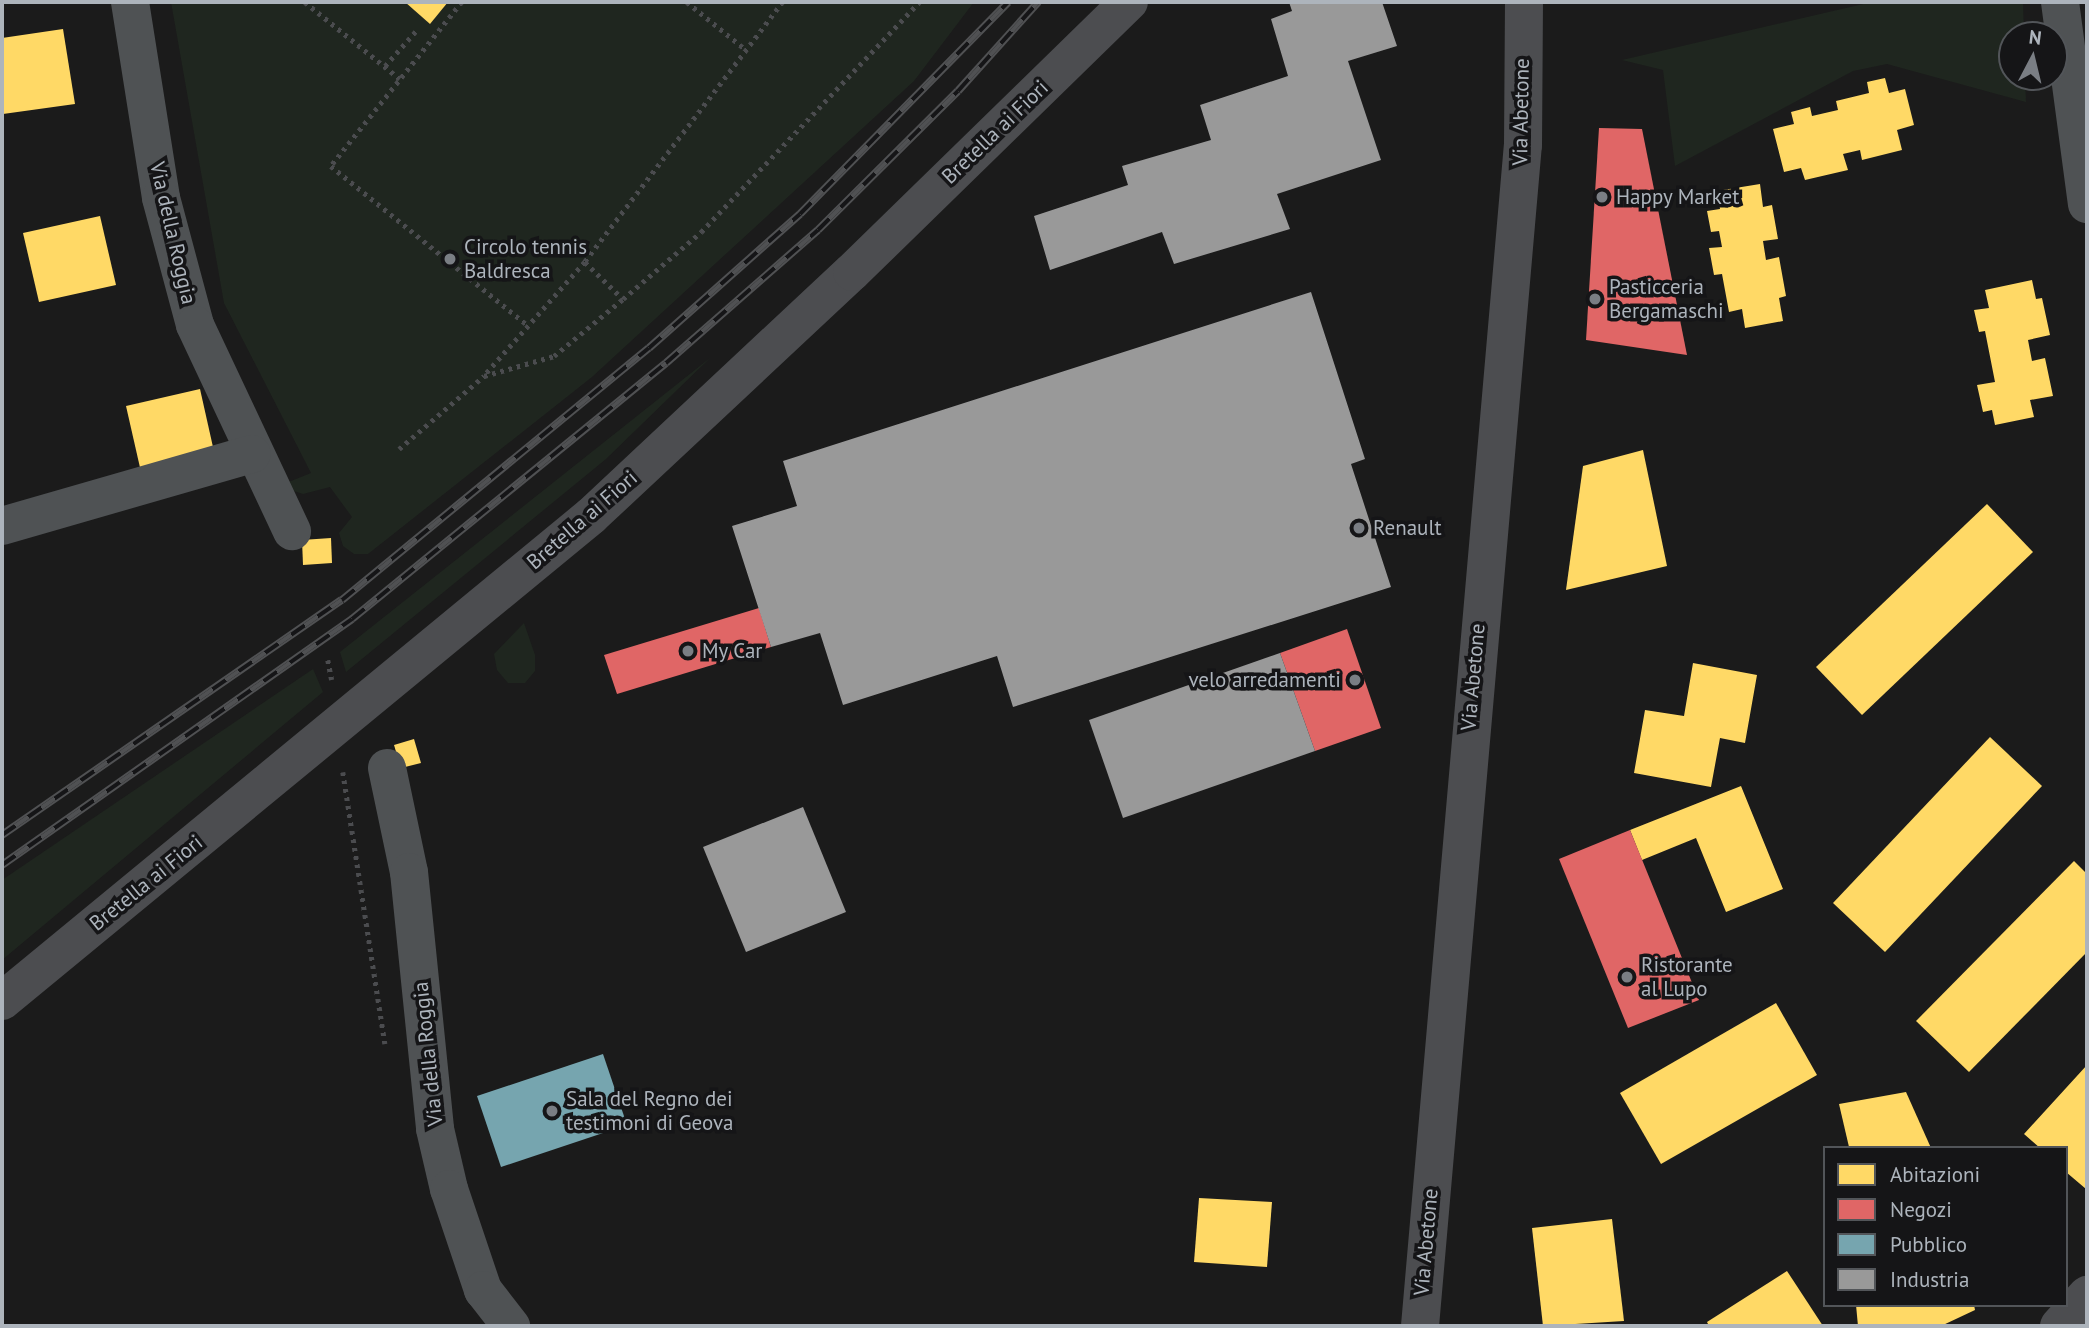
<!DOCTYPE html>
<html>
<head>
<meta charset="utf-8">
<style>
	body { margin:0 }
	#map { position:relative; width:2089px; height:1328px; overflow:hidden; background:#1b1b1b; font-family:"PT Sans",sans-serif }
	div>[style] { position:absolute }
	.green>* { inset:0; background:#1f261f }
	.homes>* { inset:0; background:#ffd966 }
	.shops>* { inset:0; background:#e06666 }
	.public>* { inset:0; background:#76a5af }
	.industry>* { inset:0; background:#999 }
	.path>* { height:4.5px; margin-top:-2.25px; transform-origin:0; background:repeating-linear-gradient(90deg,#4b4c4f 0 3.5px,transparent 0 8.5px) }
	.minor>* { height:38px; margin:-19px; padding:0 19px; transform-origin:19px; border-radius:19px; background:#4f5254 }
	.major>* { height:38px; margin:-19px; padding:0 19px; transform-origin:19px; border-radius:19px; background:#4c4d50 }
	.rail>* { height:8px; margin-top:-4px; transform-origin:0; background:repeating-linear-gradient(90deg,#151517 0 16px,#505153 0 32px); box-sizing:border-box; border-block:2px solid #505153 }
	.dots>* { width:19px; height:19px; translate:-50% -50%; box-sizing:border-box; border:4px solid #151517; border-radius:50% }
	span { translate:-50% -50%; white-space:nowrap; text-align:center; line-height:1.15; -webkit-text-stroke:7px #151517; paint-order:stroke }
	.street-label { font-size:21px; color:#adb4bc }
	.poi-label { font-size:21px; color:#adb4bc }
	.left { translate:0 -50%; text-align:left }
	.right { translate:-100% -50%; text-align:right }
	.frame { position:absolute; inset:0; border:4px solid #adb4bc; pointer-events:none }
	.legend { position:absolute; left:1823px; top:1146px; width:245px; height:161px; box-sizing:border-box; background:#151517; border:2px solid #525559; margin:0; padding:9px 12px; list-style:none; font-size:21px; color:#adb4bc }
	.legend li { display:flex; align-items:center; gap:14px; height:35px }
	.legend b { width:35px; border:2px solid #525559 }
	.north { position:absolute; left:1998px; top:21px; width:70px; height:70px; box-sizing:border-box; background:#151517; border:2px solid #525559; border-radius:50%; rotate:7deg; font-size:19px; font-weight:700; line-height:28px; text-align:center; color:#adb4bc }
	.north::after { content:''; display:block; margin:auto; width:24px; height:32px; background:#7a7e84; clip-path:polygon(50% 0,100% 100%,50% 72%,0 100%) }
</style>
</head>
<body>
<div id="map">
	<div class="green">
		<i style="clip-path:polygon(171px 2px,974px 2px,914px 81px,592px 377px,368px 554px,354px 554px,343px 546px,339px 533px,352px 517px,330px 487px,303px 494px,291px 490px,286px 483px,311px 473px,224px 303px)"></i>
		<i style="clip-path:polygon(1872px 2px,2023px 2px,2024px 35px,2012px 35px,2012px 77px,2025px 77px,2026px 102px,1887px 64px,1853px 71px,1675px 166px,1663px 70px,1622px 60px)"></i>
		<i style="clip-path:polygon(710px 358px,606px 459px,346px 672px,340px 652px)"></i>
		<i style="clip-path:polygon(524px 623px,535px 655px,535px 671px,525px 683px,508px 683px,497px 670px,494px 654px)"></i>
		<i style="clip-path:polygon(313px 669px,323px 692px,2px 960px,2px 880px)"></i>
	</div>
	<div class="homes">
		<i style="clip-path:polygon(405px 2px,448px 2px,430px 24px)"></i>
		<i style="clip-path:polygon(63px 29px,75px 104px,3px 114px,2px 38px)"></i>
		<i style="clip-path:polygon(1885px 78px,1889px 93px,1905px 89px,1914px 125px,1897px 130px,1902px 150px,1862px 160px,1860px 150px,1843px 154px,1848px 170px,1805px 180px,1801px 168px,1784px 172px,1773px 129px,1794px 124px,1791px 112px,1810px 107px,1812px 116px,1838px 110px,1836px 101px,1869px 93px,1867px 82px)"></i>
		<i style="clip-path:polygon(1760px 184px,1763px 207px,1772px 205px,1778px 239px,1763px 241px,1766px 260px,1779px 257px,1786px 296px,1779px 298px,1783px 321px,1745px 328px,1742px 309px,1729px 312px,1722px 274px,1714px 275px,1709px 248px,1722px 247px,1719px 231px,1711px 232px,1707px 211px,1720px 209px,1717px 191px)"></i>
		<i style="clip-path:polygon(100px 216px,116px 285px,39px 302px,23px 233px)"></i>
		<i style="clip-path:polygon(2032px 280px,2036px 299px,2042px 298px,2050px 335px,2028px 340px,2032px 361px,2045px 358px,2053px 396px,2030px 400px,2034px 417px,1995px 425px,1992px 410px,1983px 412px,1977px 385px,1995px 382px,1985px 331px,1979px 332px,1974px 310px,1989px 308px,1985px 290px)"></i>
		<i style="clip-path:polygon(200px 389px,215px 456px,141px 472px,126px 406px)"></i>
		<i style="clip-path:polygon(1643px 450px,1667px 566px,1566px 590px,1583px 466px)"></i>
		<i style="clip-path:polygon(1987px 504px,2033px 552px,1862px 715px,1816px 667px)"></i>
		<i style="clip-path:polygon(331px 538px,332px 563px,303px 565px,302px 540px)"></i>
		<i style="clip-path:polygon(1693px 663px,1757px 675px,1745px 743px,1720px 738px,1711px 787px,1634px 773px,1645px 710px,1684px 716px)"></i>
		<i style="clip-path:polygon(1990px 737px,2042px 786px,1885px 952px,1833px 903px)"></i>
		<i style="clip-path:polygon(414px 739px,421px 763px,401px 768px,394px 745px)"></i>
		<i style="clip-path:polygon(1741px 786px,1783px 889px,1726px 912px,1696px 838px,1642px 860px,1630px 830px)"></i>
		<i style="clip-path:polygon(2074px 861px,2087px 874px,2087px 952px,1969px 1072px,1916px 1021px)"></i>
		<i style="clip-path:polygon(1776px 1003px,1817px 1075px,1661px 1164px,1620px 1093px)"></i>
		<i style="clip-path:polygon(2087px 1065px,2087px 1187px,2086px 1189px,2066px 1172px,2066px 1148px,2040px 1148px,2024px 1134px)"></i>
		<i style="clip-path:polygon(1906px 1092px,1931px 1148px,1849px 1147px,1839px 1104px)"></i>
		<i style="clip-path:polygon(1199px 1198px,1272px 1202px,1267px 1267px,1194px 1262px)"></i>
		<i style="clip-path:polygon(1612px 1219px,1624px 1321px,1543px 1326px,1532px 1228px)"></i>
		<i style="clip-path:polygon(1787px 1271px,1823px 1326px,1709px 1326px,1707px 1322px)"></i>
		<i style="clip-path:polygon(1856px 1305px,1974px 1305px,1975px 1310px,1941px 1326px,1858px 1326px)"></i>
	</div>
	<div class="shops">
		<i style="clip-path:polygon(1599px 128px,1642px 129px,1687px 355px,1586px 340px)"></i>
		<i style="clip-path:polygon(759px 608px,771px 647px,617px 694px,604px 655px)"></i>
		<i style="clip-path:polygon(1347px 629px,1381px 728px,1315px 751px,1280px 653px)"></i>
		<i style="clip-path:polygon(1630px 830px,1699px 1000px,1628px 1028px,1559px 859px)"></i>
	</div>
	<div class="public">
		<i style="clip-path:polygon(603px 1054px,627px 1125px,501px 1167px,477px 1096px)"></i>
	</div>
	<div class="industry">
		<i style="clip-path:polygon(1289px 2px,1382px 2px,1397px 46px,1348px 61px,1381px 160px,1277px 194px,1290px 229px,1174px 264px,1162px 232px,1050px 270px,1034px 216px,1128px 185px,1122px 166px,1211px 140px,1200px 105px,1288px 76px,1271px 19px,1292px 11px)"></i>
		<i style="clip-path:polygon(1311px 292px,1365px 459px,1351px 464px,1391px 587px,1013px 707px,997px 656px,843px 705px,820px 633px,771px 647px,732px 526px,797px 506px,783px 461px)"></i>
		<i style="clip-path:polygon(1280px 653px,1315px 751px,1123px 818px,1089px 720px)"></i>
		<i style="clip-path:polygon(803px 807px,846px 912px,746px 952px,703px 847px)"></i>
	</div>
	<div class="path">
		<i style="left:305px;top:2px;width:122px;rotate:39deg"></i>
		<i style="left:462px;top:2px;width:210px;rotate:128.6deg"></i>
		<i style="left:331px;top:166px;width:251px;rotate:39deg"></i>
		<i style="left:687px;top:2px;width:75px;rotate:39deg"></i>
		<i style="left:783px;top:2px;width:327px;rotate:127.3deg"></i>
		<i style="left:585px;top:262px;width:152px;rotate:131.5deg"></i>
		<i style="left:484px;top:376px;width:73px;rotate:-15.9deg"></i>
		<i style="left:554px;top:356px;width:89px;rotate:-39.6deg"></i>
		<i style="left:623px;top:299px;width:103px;rotate:-40.7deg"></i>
		<i style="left:701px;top:232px;width:317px;rotate:-46.5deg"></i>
		<i style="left:385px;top:66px;width:47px;rotate:-48.5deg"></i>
		<i style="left:585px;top:262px;width:53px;rotate:44.2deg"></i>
		<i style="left:399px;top:449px;width:112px;rotate:-40.7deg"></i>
		<i style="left:328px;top:660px;width:20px;rotate:79deg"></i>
		<i style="left:343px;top:772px;width:275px;rotate:81.2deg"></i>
		<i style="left:1291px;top:1324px;width:2px;rotate:90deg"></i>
	</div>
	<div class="minor">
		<i style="left:130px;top:2px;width:198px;rotate:81deg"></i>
		<i style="left:161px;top:198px;width:131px;rotate:75deg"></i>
		<i style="left:195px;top:325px;width:228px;rotate:64.8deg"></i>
		<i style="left:2060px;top:2px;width:204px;rotate:82.4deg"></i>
		<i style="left:2px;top:526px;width:260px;rotate:-16.1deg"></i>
		<i style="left:387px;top:768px;width:106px;rotate:78.1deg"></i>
		<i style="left:409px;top:872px;width:258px;rotate:84.2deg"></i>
		<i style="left:435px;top:1129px;width:62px;rotate:76.9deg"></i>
		<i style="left:449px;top:1189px;width:107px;rotate:71.4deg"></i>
		<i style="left:483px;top:1290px;width:46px;rotate:52.1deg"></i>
	</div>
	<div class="major">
		<i style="left:2px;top:1001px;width:763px;rotate:-39.47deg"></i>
		<i style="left:591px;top:516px;width:357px;rotate:-43.1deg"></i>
		<i style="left:852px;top:272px;width:387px;rotate:-44.3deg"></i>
		<i style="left:1420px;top:1326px;width:1185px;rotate:-85.02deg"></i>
		<i style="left:1523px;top:145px;width:143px;rotate:-89.6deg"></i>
		<i style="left:2059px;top:1326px;width:42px;rotate:-47.9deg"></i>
	</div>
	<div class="rail">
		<i style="left:2px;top:835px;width:413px;rotate:-34.7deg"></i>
		<i style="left:342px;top:600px;width:397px;rotate:-39.4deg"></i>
		<i style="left:649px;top:348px;width:202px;rotate:-41.6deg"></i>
		<i style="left:800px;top:214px;width:297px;rotate:-45.5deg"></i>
		<i style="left:2px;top:865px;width:428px;rotate:-35.1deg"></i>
		<i style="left:352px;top:619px;width:405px;rotate:-39.2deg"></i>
		<i style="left:666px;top:363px;width:202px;rotate:-41.2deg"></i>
		<i style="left:818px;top:230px;width:197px;rotate:-44.8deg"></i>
		<i style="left:958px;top:91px;width:120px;rotate:-48deg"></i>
	</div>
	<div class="dots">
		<i style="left:1602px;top:197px;background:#7a7e84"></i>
		<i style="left:450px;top:259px;background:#7a7e84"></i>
		<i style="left:1595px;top:299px;background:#7a7e84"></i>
		<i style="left:1359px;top:528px;background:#7a7e84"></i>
		<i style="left:688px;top:651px;background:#7a7e84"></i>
		<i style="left:1355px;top:680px;background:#7a7e84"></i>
		<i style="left:1627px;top:977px;background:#7a7e84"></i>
		<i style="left:552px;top:1111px;background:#7a7e84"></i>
	</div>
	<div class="street-label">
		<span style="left:1521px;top:112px;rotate:-89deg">Via Abetone</span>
		<span style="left:995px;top:132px;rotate:-44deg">Bretella ai Fiori</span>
		<span style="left:173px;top:233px;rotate:77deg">Via della Roggia</span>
		<span style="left:582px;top:520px;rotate:-41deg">Bretella ai Fiori</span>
		<span style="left:1473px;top:677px;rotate:-85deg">Via Abetone</span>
		<span style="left:146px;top:883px;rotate:-39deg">Bretella ai Fiori</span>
		<span style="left:428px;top:1054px;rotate:-96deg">Via della Roggia</span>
		<span style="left:1426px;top:1242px;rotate:-85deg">Via Abetone</span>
	</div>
	<div class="poi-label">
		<span class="left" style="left:1616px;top:197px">Happy Market</span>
		<span class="left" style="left:464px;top:259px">Circolo tennis<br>Baldresca</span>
		<span class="left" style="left:1609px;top:299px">Pasticceria<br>Bergamaschi</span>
		<span class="left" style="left:1373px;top:528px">Renault</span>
		<span class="left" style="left:702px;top:651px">My Car</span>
		<span class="right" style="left:1341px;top:680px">velo arredamenti</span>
		<span class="left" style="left:1641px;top:977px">Ristorante<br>al Lupo</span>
		<span class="left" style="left:566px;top:1111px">Sala del Regno dei<br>testimoni di Geova</span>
	</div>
	<div class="frame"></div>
	<ul class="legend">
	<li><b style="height:19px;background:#ffd966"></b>Abitazioni</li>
	<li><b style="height:19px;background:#e06666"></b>Negozi</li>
	<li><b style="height:19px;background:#76a5af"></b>Pubblico</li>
	<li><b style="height:19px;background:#999"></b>Industria</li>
	</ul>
	<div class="north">N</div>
</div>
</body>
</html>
